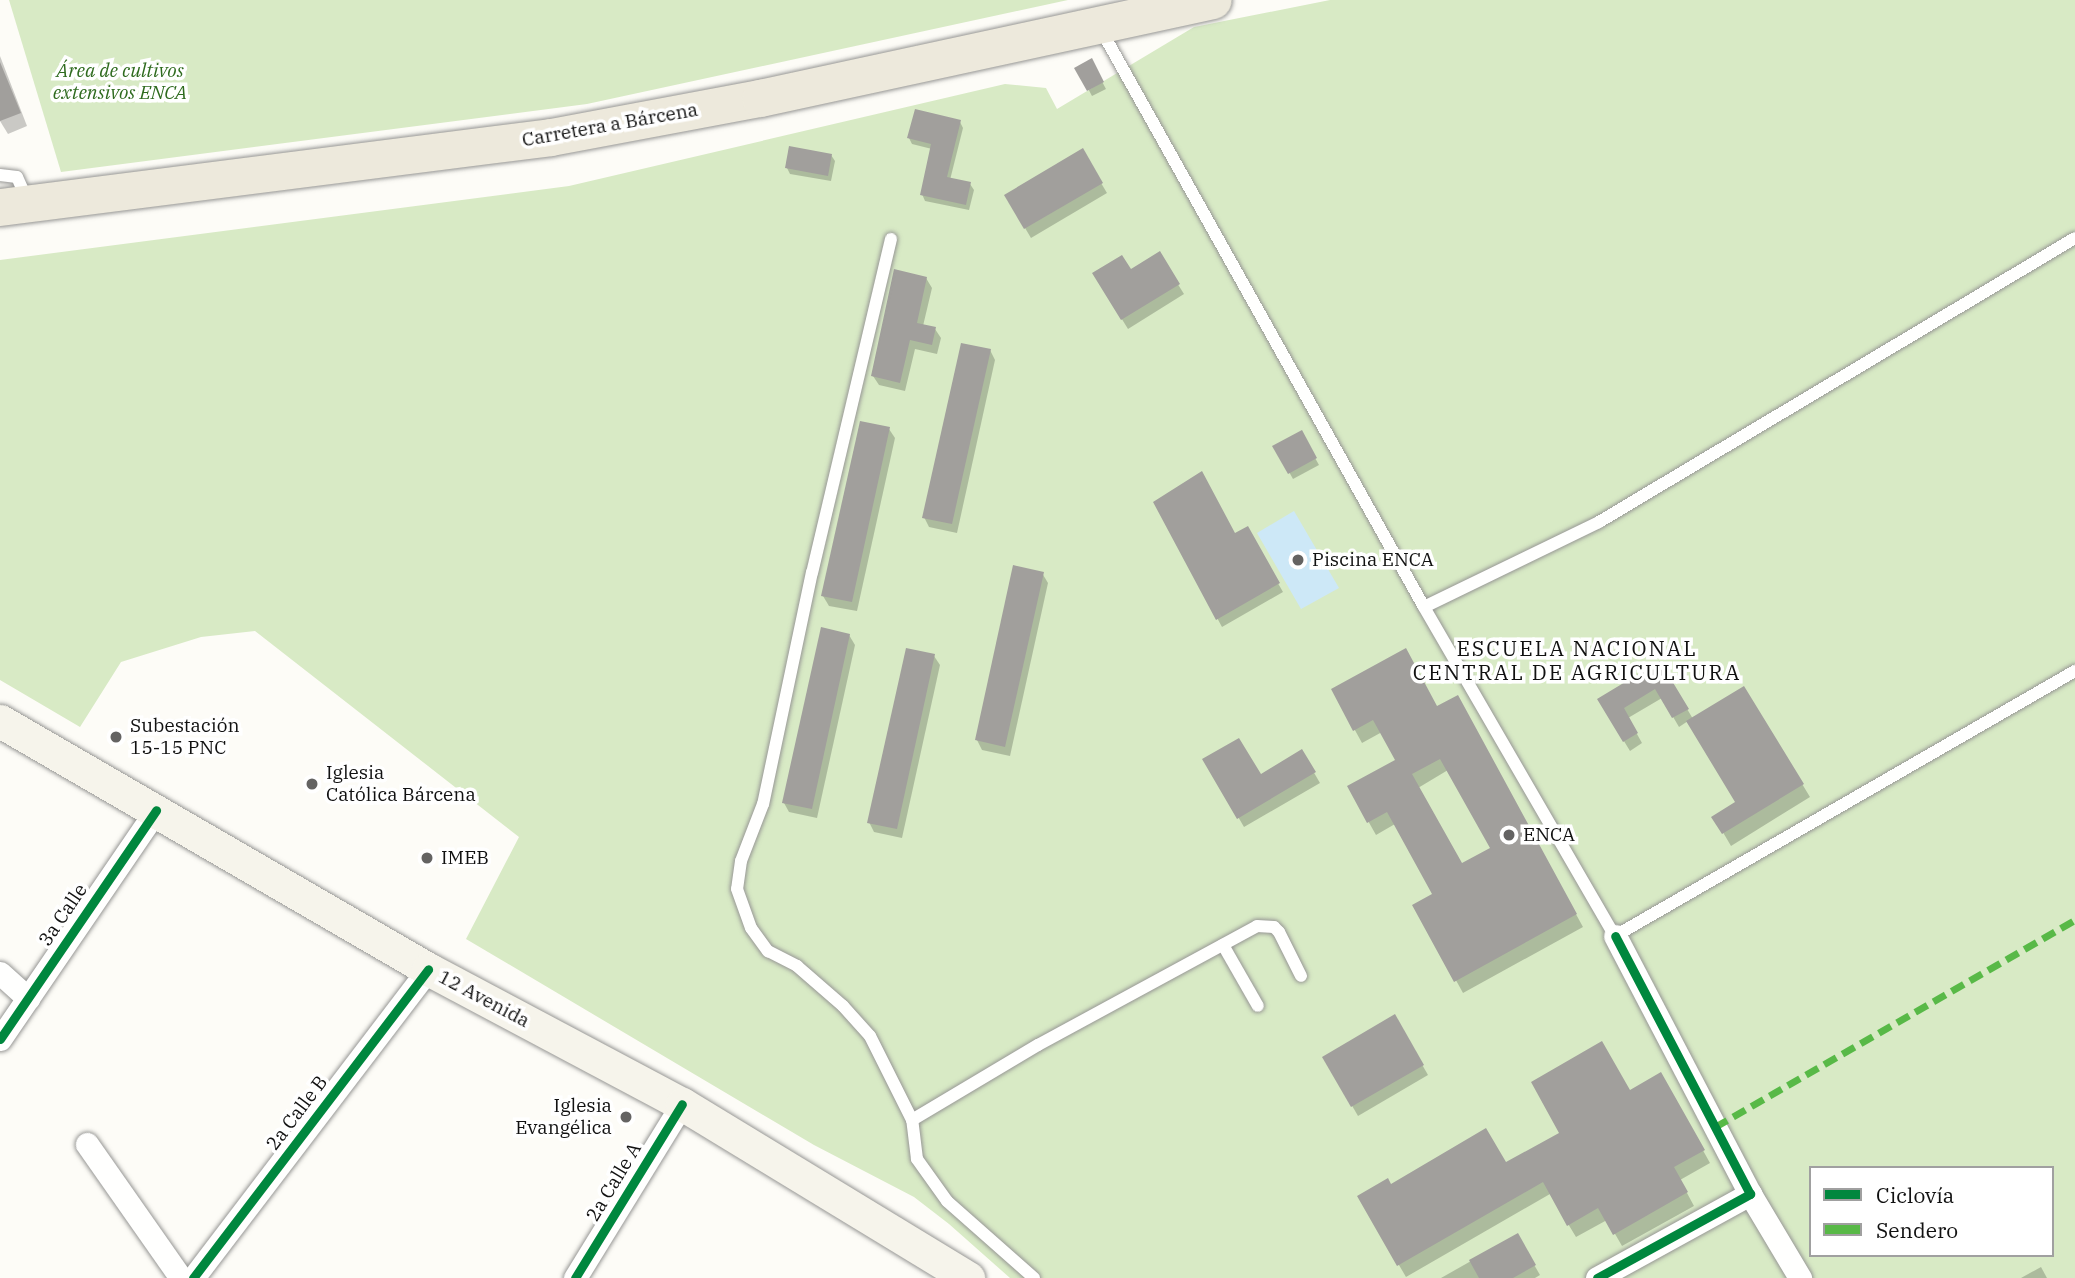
<!DOCTYPE html>
<html>
<head>
<meta charset="utf-8">
<style>
	body { margin:0 }
	#map { position:relative; width:2075px; height:1278px; overflow:hidden; background:#fdfcf7; font-family:"IBM Plex Serif",serif }
	div>[style] { position:absolute }
	.forest>* { inset:0; background:#d8eac5 }
	.water>* { inset:0; background:#cde8f7 }
	.shadow>* { inset:0; background:#0003 }
	.building>* { inset:0; background:#a19f9c }
	.roads { filter:drop-shadow(0 0 2px #979795) drop-shadow(0 0 2px #979795) }
	.service>* { height:12px; margin:-6px; padding:0 6px; transform-origin:6px; border-radius:6px; background:#fffffe }
	.minor>* { height:23px; margin:-11.5px; padding:0 11.5px; transform-origin:11.5px; border-radius:11.5px; background:#fffffe }
	.secondary>* { height:33px; margin:-16.5px; padding:0 16.5px; transform-origin:16.5px; border-radius:16.5px; background:#f6f4eb }
	.primary>* { height:37px; margin:-18.5px; padding:0 18.5px; transform-origin:18.5px; border-radius:18.5px; background:#ede9dc }
	.quiet>* { height:7px; margin-top:-3.5px; transform-origin:0; background:repeating-linear-gradient(90deg,#58b947 0 14px,transparent 0 21px) }
	.cycleway>* { height:9px; margin:-4.5px; padding:0 4.5px; transform-origin:4.5px; border-radius:4.5px; background:#00873e }
	.dots>* { width:19px; height:19px; translate:-50% -50%; box-sizing:border-box; border:4px solid #fff; border-radius:50% }
	span { translate:-50% -50%; white-space:nowrap; text-align:center; line-height:1.15; -webkit-text-stroke:7px #fff; paint-order:stroke }
	.park-label { font-size:19px; color:#2f6b1f; font-style:italic }
	.street-label { font-size:19px; color:#111 }
	.poi-label { font-size:19px; color:#111 }
	.left { translate:0 -50%; text-align:left }
	.right { translate:-100% -50%; text-align:right }
	.neighbourhood-label { font-size:21px; color:#111; letter-spacing:2px }
	.legend { position:absolute; left:1809px; top:1166px; width:245px; height:91px; box-sizing:border-box; background:#fff; border:2px solid #a0a0a0; margin:0; padding:9px 12px; list-style:none; font-size:21px; color:#111 }
	.legend li { display:flex; align-items:center; gap:14px; height:35px }
	.legend b { width:35px; border:2px solid #a0a0a0 }
</style>
</head>
<body>
<div id="map">
	<div class="forest">
		<i style="clip-path:polygon(9px 0,1068px 0,587px 104px,61px 172px)"></i>
		<i style="clip-path:polygon(evenodd,1330px 0,2075px 0,2075px 1278px,1010px 1278px,949px 1224px,914px 1197px,814px 1145px,466px 939px,519px 837px,255px 631px,201px 637px,121px 662px,80px 727px,0 680px,0 260px,569px 186px,1005px 84px,1046px 88px,1057px 109px,1194px 27px,1330px 0,1811px 1168px,2052px 1168px,2052px 1255px,1811px 1255px,1811px 1168px)"></i>
	</div>
	<div class="water">
		<i style="clip-path:polygon(1294px 511px,1339px 588px,1301px 609px,1257px 533px)"></i>
	</div>
	<div class="shadow">
		<i style="clip-path:polygon(0 56px,27px 126px,8px 134px,0 121px)"></i>
		<i style="clip-path:polygon(1091px 61px,1106px 89px,1092px 96px,1077px 68px)"></i>
		<i style="clip-path:polygon(960px 122px,963px 128px,950px 180px,970px 184px,974px 190px,969px 210px,925px 201px,922px 194px,932px 149px,912px 144px,909px 138px)"></i>
		<i style="clip-path:polygon(1082px 151px,1107px 193px,1031px 238px,1006px 196px)"></i>
		<i style="clip-path:polygon(831px 155px,835px 161px,831px 181px,790px 174px,787px 168px)"></i>
		<i style="clip-path:polygon(1159px 254px,1184px 294px,1128px 329px,1094px 274px,1130px 271px)"></i>
		<i style="clip-path:polygon(926px 278px,932px 288px,923px 326px,935px 329px,941px 338px,937px 354px,915px 349px,905px 391px,879px 385px,873px 376px)"></i>
		<i style="clip-path:polygon(990px 350px,995px 360px,957px 533px,929px 527px,924px 517px)"></i>
		<i style="clip-path:polygon(889px 429px,895px 438px,857px 611px,829px 606px,823px 596px)"></i>
		<i style="clip-path:polygon(1301px 433px,1319px 465px,1293px 479px,1275px 447px)"></i>
		<i style="clip-path:polygon(1155px 503px,1235px 536px,1247px 529px,1283px 592px,1222px 627px)"></i>
		<i style="clip-path:polygon(1042px 573px,1048px 583px,1010px 756px,982px 750px,977px 740px)"></i>
		<i style="clip-path:polygon(849px 635px,855px 645px,817px 818px,789px 812px,784px 803px)"></i>
		<i style="clip-path:polygon(934px 656px,940px 665px,902px 838px,874px 832px,869px 822px)"></i>
		<i style="clip-path:polygon(1660px 663px,1693px 719px,1744px 688px,1810px 797px,1731px 846px,1714px 817px,1737px 803px,1688px 721px,1679px 727px,1662px 698px,1628px 718px,1642px 743px,1630px 751px,1599px 700px)"></i>
		<i style="clip-path:polygon(evenodd,1333px 690px,1437px 708px,1457px 697px,1583px 927px,1463px 993px,1415px 906px,1434px 895px,1395px 824px,1376px 835px,1349px 787px,1397px 760px,1382px 732px,1362px 743px,1333px 690px,1448px 770px,1492px 848px,1462px 866px,1418px 788px,1448px 770px)"></i>
		<i style="clip-path:polygon(1302px 752px,1320px 783px,1244px 827px,1205px 760px,1260px 776px)"></i>
		<i style="clip-path:polygon(1395px 1017px,1428px 1075px,1358px 1116px,1324px 1057px)"></i>
		<i style="clip-path:polygon(1661px 1075px,1710px 1163px,1680px 1180px,1694px 1206px,1622px 1246px,1607px 1220px,1576px 1237px,1550px 1194px,1406px 1277px,1359px 1197px,1391px 1186px,1506px 1165px)"></i>
		<i style="clip-path:polygon(1517px 1235px,1540px 1275px,1535px 1278px,1441px 1278px)"></i>
		<i style="clip-path:polygon(2041px 1267px,2047px 1278px,2021px 1278px)"></i>
	</div>
	<div class="building">
		<i style="clip-path:polygon(1092px 58px,1104px 82px,1087px 91px,1074px 68px)"></i>
		<i style="clip-path:polygon(0 62px,21px 113px,0 121px)"></i>
		<i style="clip-path:polygon(915px 109px,961px 120px,947px 177px,971px 182px,966px 205px,920px 195px,931px 144px,907px 138px)"></i>
		<i style="clip-path:polygon(789px 146px,832px 154px,828px 176px,785px 168px)"></i>
		<i style="clip-path:polygon(1083px 148px,1103px 183px,1024px 229px,1004px 195px)"></i>
		<i style="clip-path:polygon(1160px 251px,1180px 284px,1121px 320px,1092px 273px,1122px 255px,1131px 269px)"></i>
		<i style="clip-path:polygon(894px 269px,927px 277px,917px 323px,936px 327px,932px 345px,910px 340px,900px 383px,871px 376px)"></i>
		<i style="clip-path:polygon(961px 343px,991px 349px,952px 524px,922px 518px)"></i>
		<i style="clip-path:polygon(860px 421px,890px 427px,852px 602px,821px 596px)"></i>
		<i style="clip-path:polygon(1302px 430px,1317px 458px,1288px 474px,1272px 446px)"></i>
		<i style="clip-path:polygon(1202px 471px,1235px 533px,1248px 526px,1280px 583px,1216px 620px,1153px 502px)"></i>
		<i style="clip-path:polygon(1013px 565px,1044px 572px,1005px 747px,975px 740px)"></i>
		<i style="clip-path:polygon(821px 627px,850px 634px,812px 809px,782px 803px)"></i>
		<i style="clip-path:polygon(906px 648px,935px 654px,897px 829px,867px 823px)"></i>
		<i style="clip-path:polygon(evenodd,1406px 648px,1437px 706px,1458px 695px,1577px 914px,1454px 982px,1412px 905px,1432px 894px,1387px 812px,1367px 823px,1347px 786px,1395px 760px,1373px 720px,1353px 731px,1331px 689px,1406px 648px,1440px 759px,1490px 848px,1462px 863px,1412px 774px,1440px 759px)"></i>
		<i style="clip-path:polygon(1660px 661px,1689px 709px,1672px 718px,1655px 689px,1624px 708px,1638px 733px,1623px 742px,1597px 699px)"></i>
		<i style="clip-path:polygon(1744px 686px,1804px 784px,1722px 834px,1711px 817px,1735px 802px,1686px 721px)"></i>
		<i style="clip-path:polygon(1239px 738px,1261px 774px,1302px 749px,1316px 772px,1237px 819px,1202px 759px)"></i>
		<i style="clip-path:polygon(1395px 1014px,1424px 1065px,1351px 1107px,1322px 1057px)"></i>
		<i style="clip-path:polygon(1602px 1041px,1630px 1090px,1661px 1072px,1705px 1150px,1674px 1167px,1688px 1192px,1613px 1235px,1598px 1208px,1567px 1226px,1543px 1182px,1397px 1266px,1357px 1196px,1388px 1178px,1391px 1184px,1486px 1128px,1506px 1162px,1559px 1133px,1531px 1082px)"></i>
		<i style="clip-path:polygon(1518px 1233px,1536px 1265px,1513px 1278px,1479px 1278px,1469px 1260px)"></i>
	</div>
	<div class="roads">
		<div class="service">
			<i style="left:1100px;top:28px;width:663px;rotate:60.77deg"></i>
			<i style="left:1424px;top:607px;width:380px;rotate:59.9deg"></i>
			<i style="left:1615px;top:936px;width:531px;rotate:-29.95deg"></i>
			<i style="left:0;top:175px;width:17px;rotate:7deg"></i>
			<i style="left:17px;top:177px;width:24px;rotate:66deg"></i>
			<i style="left:891px;top:239px;width:342px;rotate:103.3deg"></i>
			<i style="left:812px;top:572px;width:237px;rotate:101.9deg"></i>
			<i style="left:763px;top:804px;width:61px;rotate:111.1deg"></i>
			<i style="left:741px;top:861px;width:28px;rotate:98deg"></i>
			<i style="left:737px;top:889px;width:41px;rotate:70.3deg"></i>
			<i style="left:751px;top:928px;width:29px;rotate:54deg"></i>
			<i style="left:768px;top:951px;width:33px;rotate:27deg"></i>
			<i style="left:797px;top:966px;width:61px;rotate:41deg"></i>
			<i style="left:843px;top:1006px;width:40px;rotate:48deg"></i>
			<i style="left:870px;top:1036px;width:94px;rotate:63.4deg"></i>
			<i style="left:1424px;top:607px;width:195px;rotate:-25.9deg"></i>
			<i style="left:1599px;top:522px;width:554px;rotate:-30.82deg"></i>
			<i style="left:1223px;top:945px;width:70px;rotate:60.2deg"></i>
			<i style="left:1034px;top:1278px;width:116px;rotate:-138.5deg"></i>
			<i style="left:947px;top:1201px;width:52px;rotate:-125.5deg"></i>
			<i style="left:917px;top:1159px;width:39px;rotate:-97deg"></i>
			<i style="left:912px;top:1120px;width:147px;rotate:-30.8deg"></i>
			<i style="left:1038px;top:1045px;width:249px;rotate:-28.5deg"></i>
			<i style="left:1257px;top:926px;width:17px;rotate:3deg"></i>
			<i style="left:1274px;top:927px;width:7px;rotate:45deg"></i>
			<i style="left:1279px;top:932px;width:49px;rotate:63.4deg"></i>
		</div>
		<div class="minor">
			<i style="left:0;top:973px;width:38px;rotate:42deg"></i>
			<i style="left:0;top:1039px;width:277px;rotate:-55.7deg"></i>
			<i style="left:87px;top:1144px;width:164px;rotate:55deg"></i>
			<i style="left:1750px;top:1194px;width:98px;rotate:59.2deg"></i>
			<i style="left:193px;top:1278px;width:388px;rotate:-52.7deg"></i>
			<i style="left:575px;top:1278px;width:204px;rotate:-58.4deg"></i>
			<i style="left:1597px;top:1278px;width:175px;rotate:-28.8deg"></i>
			<i style="left:1750px;top:1194px;width:291px;rotate:-117.6deg"></i>
		</div>
		<div class="secondary">
			<i style="left:0;top:721px;width:495px;rotate:30.1deg"></i>
			<i style="left:428px;top:969px;width:288px;rotate:28deg"></i>
			<i style="left:682px;top:1104px;width:335px;rotate:31.3deg"></i>
		</div>
		<div class="primary">
			<i style="left:0;top:207px;width:555px;rotate:-7.24deg"></i>
			<i style="left:551px;top:137px;width:213px;rotate:-10.6deg"></i>
			<i style="left:760px;top:98px;width:463px;rotate:-12.2deg"></i>
		</div>
	</div>
	<div class="quiet">
		<i style="left:1715px;top:1127px;width:415px;rotate:-29.9deg"></i>
	</div>
	<div class="cycleway">
		<i style="left:0;top:1039px;width:277px;rotate:-55.7deg"></i>
		<i style="left:193px;top:1278px;width:388px;rotate:-52.7deg"></i>
		<i style="left:575px;top:1278px;width:204px;rotate:-58.4deg"></i>
		<i style="left:1597px;top:1278px;width:175px;rotate:-28.8deg"></i>
		<i style="left:1750px;top:1194px;width:291px;rotate:-117.6deg"></i>
	</div>
	<div class="dots">
		<i style="left:1298px;top:560px;background:#646362"></i>
		<i style="left:116px;top:737px;background:#646362"></i>
		<i style="left:312px;top:784px;background:#646362"></i>
		<i style="left:1509px;top:835px;background:#646362"></i>
		<i style="left:427px;top:858px;background:#646362"></i>
		<i style="left:626px;top:1117px;background:#646362"></i>
	</div>
	<div class="park-label">
		<span style="left:120px;top:82px">Área de cultivos<br>extensivos ENCA</span>
	</div>
	<div class="street-label">
		<span style="left:610px;top:125px;rotate:-10deg">Carretera a Bárcena</span>
		<span style="left:63px;top:915px;rotate:-56deg">3a Calle</span>
		<span style="left:484px;top:999px;rotate:28deg">12 Avenida</span>
		<span style="left:297px;top:1113px;rotate:-53deg">2a Calle B</span>
		<span style="left:614px;top:1182px;rotate:-59deg">2a Calle A</span>
	</div>
	<div class="poi-label">
		<span class="left" style="left:1312px;top:560px">Piscina ENCA</span>
		<span class="left" style="left:130px;top:737px">Subestación<br>15-15 PNC</span>
		<span class="left" style="left:326px;top:784px">Iglesia<br>Católica Bárcena</span>
		<span class="left" style="left:1523px;top:835px">ENCA</span>
		<span class="left" style="left:441px;top:858px">IMEB</span>
		<span class="right" style="left:612px;top:1117px">Iglesia<br>Evangélica</span>
	</div>
	<div class="neighbourhood-label">
		<span style="left:1577px;top:660px">ESCUELA NACIONAL<br>CENTRAL DE AGRICULTURA</span>
	</div>
	<ul class="legend">
	<li><b style="height:9px;background:#00873e"></b>Ciclovía</li>
	<li><b style="height:9px;background:#58b947"></b>Sendero</li>
	</ul>
</div>
</body>
</html>
